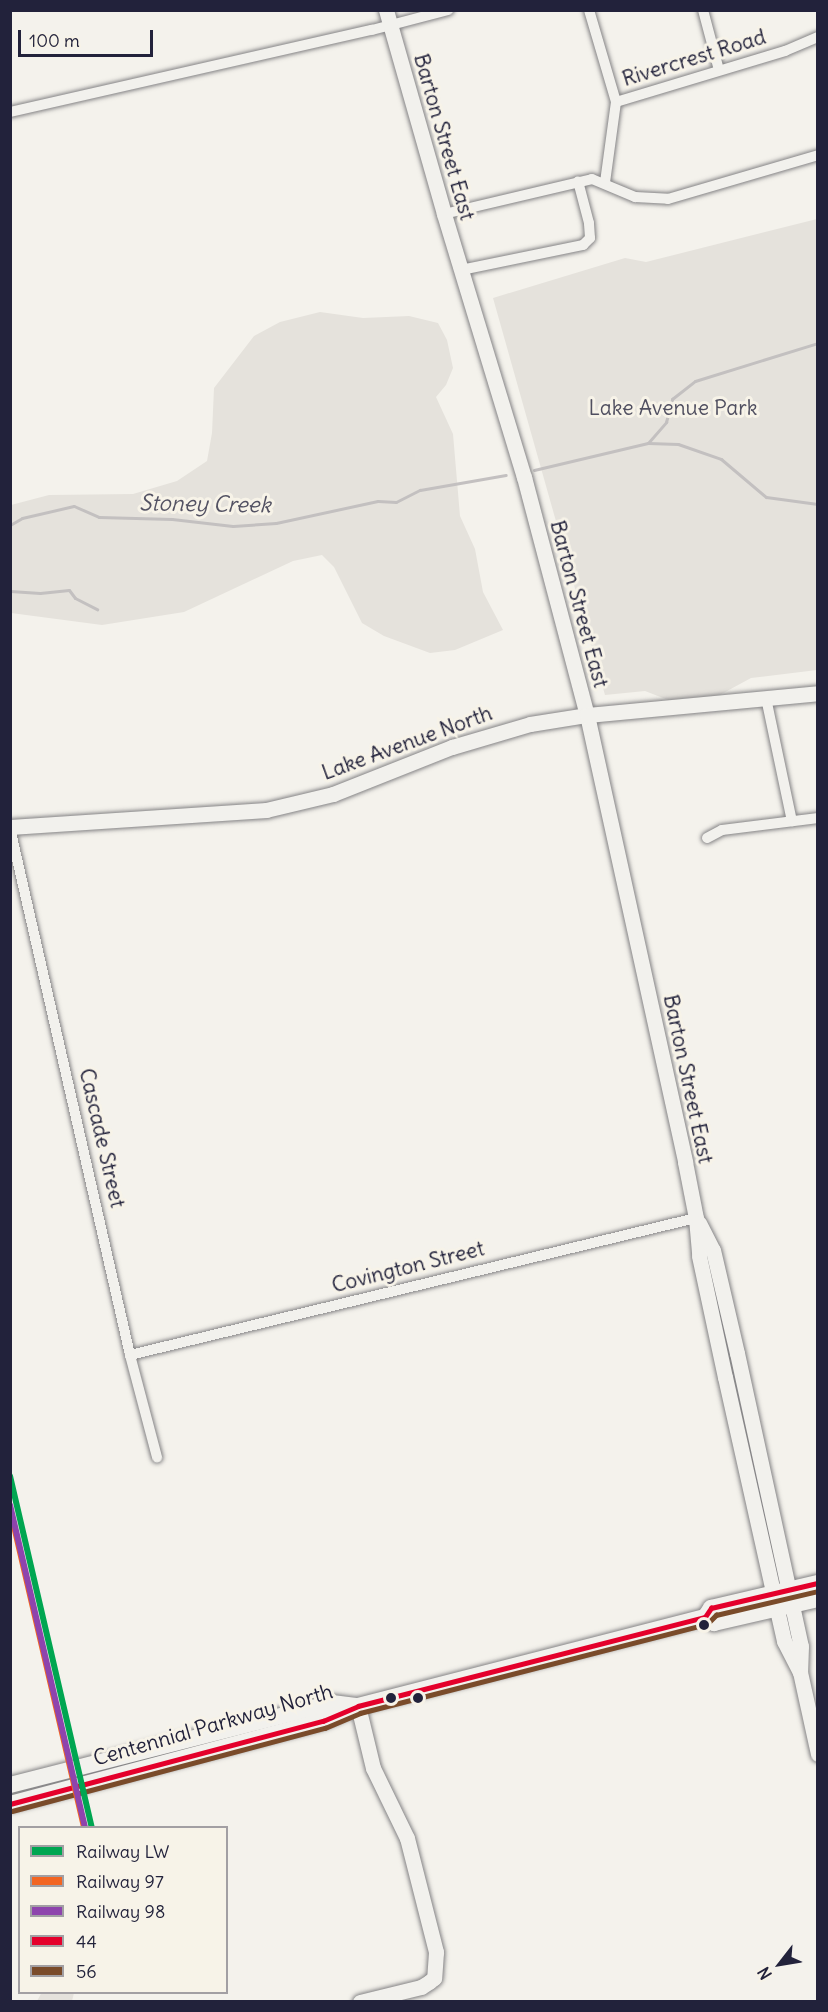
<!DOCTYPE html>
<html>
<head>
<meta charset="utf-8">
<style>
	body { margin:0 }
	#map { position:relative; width:828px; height:2012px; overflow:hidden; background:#f4f2ec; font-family:Delius,sans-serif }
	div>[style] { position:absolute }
	.green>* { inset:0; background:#e5e2dc }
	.stream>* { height:3px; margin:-1.5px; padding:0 1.5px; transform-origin:1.5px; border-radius:1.5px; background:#c3c0c0 }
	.roads { filter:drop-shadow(0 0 2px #858486) drop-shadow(0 0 2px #858486) }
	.street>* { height:10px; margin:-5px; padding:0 5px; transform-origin:5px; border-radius:5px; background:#f2f1ed }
	.secondary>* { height:15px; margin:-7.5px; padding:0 7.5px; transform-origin:7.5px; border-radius:7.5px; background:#f2f1ed }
	.primary>* { height:16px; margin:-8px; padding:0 8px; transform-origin:8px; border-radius:8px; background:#f2f1ed }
	.bus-1>* { height:4.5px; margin:-2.25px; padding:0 2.25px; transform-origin:2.25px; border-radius:2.25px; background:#e4002b }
	.bus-2>* { height:4.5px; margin:-2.25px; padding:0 2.25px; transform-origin:2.25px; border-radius:2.25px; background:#7a4b2a }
	.rail-1>* { height:6px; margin:-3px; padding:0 3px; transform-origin:3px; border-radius:3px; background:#00a651 }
	.rail-2>* { height:6px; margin:-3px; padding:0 3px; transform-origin:3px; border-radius:3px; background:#f26522 }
	.rail-3>* { height:6px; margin:-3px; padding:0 3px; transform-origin:3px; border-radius:3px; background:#8e44ad }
	.dots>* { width:16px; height:16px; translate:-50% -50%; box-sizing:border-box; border:3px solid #f7f3e8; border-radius:50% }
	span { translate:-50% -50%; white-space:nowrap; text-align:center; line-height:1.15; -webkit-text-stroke:6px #f7f3e8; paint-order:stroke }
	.street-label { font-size:21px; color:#22223b }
	.park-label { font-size:21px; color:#504f60 }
	.water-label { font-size:22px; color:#535263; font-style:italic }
	.frame { position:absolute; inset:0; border:12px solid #22223b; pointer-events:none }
	.legend { position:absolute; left:18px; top:1826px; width:210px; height:168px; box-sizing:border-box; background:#f7f3e8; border:2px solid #a29fa3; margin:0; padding:8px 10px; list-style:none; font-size:18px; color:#22223b }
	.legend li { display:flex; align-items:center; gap:12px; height:30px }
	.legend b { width:30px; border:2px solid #a29fa3 }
	.north { position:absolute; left:750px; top:1934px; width:60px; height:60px; -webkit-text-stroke:4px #f7f3e8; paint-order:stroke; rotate:239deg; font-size:16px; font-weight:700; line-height:24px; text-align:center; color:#22223b }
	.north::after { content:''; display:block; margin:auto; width:21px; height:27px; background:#22223b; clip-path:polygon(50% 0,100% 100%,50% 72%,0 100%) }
	.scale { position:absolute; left:18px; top:30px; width:135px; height:27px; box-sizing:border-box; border:3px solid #22223b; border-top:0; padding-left:8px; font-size:18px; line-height:21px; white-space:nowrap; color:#22223b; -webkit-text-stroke:4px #f7f3e8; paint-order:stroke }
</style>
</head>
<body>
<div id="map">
	<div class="green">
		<i style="clip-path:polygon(817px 219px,817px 670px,751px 678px,705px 703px,676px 703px,645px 691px,605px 695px,493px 298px,625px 258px,646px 262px)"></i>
		<i style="clip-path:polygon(320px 312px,363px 318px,409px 316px,438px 323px,447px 340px,453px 368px,446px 385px,436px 397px,453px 434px,460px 516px,475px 549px,483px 592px,503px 630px,455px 650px,430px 653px,384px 636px,362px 623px,334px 567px,322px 555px,293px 561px,184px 612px,102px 625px,11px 613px,11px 505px,49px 495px,133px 494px,177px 481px,207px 461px,212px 433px,214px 388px,254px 336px,280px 322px)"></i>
		<i style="clip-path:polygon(42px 1992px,74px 1992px,74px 1993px,72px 2001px,37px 2001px)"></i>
	</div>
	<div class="stream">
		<i style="left:648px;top:443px;width:28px;rotate:-49deg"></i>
		<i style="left:666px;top:422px;width:24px;rotate:-75deg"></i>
		<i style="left:672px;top:399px;width:29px;rotate:-38deg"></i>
		<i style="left:695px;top:381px;width:129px;rotate:-17.2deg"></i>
		<i style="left:534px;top:470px;width:117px;rotate:-13.3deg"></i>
		<i style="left:648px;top:443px;width:30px;rotate:2deg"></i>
		<i style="left:678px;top:444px;width:46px;rotate:19.2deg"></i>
		<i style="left:721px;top:459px;width:59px;rotate:40.2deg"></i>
		<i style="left:766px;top:497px;width:52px;rotate:7.7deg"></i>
		<i style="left:10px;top:525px;width:14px;rotate:-30deg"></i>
		<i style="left:22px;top:518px;width:53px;rotate:-13deg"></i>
		<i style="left:74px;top:506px;width:27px;rotate:24deg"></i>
		<i style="left:99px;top:517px;width:73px;rotate:1.6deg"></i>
		<i style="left:172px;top:519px;width:61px;rotate:6.5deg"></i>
		<i style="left:233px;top:526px;width:43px;rotate:-4deg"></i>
		<i style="left:276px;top:523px;width:104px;rotate:-12.2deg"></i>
		<i style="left:378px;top:501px;width:18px;rotate:3deg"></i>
		<i style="left:396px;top:502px;width:27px;rotate:-27deg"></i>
		<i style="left:420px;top:490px;width:87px;rotate:-9.9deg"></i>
		<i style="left:10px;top:591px;width:30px;rotate:4deg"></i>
		<i style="left:40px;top:593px;width:29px;rotate:-6deg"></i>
		<i style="left:69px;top:590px;width:10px;rotate:53deg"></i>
		<i style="left:75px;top:598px;width:25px;rotate:27deg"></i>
	</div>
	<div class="roads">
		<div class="street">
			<i style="left:589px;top:10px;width:96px;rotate:73.6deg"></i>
			<i style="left:616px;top:102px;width:81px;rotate:97.8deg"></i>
			<i style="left:703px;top:10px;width:62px;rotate:75.1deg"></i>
			<i style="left:616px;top:102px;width:177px;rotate:-16.8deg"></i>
			<i style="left:785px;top:51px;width:36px;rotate:-23deg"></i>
			<i style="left:10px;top:112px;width:371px;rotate:-12.8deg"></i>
			<i style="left:372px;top:30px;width:79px;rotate:-14.7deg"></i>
			<i style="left:444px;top:214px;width:152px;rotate:-13.3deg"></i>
			<i style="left:592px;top:179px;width:47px;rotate:22.7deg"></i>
			<i style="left:635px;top:197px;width:33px;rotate:3deg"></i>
			<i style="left:668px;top:199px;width:156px;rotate:-16.3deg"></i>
			<i style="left:461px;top:270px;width:125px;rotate:-11.6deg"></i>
			<i style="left:583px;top:245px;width:10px;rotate:-45deg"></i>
			<i style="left:590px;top:238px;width:15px;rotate:-94deg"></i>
			<i style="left:589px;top:223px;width:43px;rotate:-104.7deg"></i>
			<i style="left:766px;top:698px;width:126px;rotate:78.1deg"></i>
			<i style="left:10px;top:828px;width:540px;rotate:77.17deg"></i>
			<i style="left:130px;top:1355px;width:106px;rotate:75.2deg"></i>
			<i style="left:707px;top:838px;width:17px;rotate:-28deg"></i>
			<i style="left:722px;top:830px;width:97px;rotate:-7.1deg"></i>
			<i style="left:130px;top:1355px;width:582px;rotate:-13.61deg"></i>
		</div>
		<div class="secondary">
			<i style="left:386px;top:10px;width:212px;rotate:74.1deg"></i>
			<i style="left:444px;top:214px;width:275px;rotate:73.1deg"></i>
			<i style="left:524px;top:477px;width:246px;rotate:75.2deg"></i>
			<i style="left:587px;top:715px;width:458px;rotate:77.6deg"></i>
			<i style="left:685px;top:1162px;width:57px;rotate:78.9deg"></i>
			<i style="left:696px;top:1218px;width:38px;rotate:85deg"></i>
			<i style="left:699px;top:1256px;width:124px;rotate:77.9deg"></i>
			<i style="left:725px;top:1377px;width:271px;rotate:77.4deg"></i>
			<i style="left:784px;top:1641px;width:35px;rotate:63deg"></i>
			<i style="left:10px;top:827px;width:257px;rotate:-3.8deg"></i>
			<i style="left:266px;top:810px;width:69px;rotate:-13.4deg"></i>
			<i style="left:333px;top:794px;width:128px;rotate:-21.6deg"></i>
			<i style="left:452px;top:747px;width:81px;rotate:-16.4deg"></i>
			<i style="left:530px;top:724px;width:58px;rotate:-9deg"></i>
			<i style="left:587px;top:715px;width:232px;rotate:-5.4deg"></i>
			<i style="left:699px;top:1223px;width:30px;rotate:63deg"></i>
			<i style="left:713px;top:1250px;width:106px;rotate:76.9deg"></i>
			<i style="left:737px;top:1353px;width:300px;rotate:77.7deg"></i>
			<i style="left:801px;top:1646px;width:26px;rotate:92deg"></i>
			<i style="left:800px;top:1672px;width:84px;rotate:77.6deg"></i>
			<i style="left:358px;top:1706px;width:64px;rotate:76.4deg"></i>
			<i style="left:373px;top:1768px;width:78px;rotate:64.1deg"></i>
			<i style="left:407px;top:1838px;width:118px;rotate:75.7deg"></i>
			<i style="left:436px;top:1952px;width:26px;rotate:94deg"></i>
			<i style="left:434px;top:1978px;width:6px;rotate:141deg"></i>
			<i style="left:429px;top:1982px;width:9px;rotate:148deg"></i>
			<i style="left:421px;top:1987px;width:63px;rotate:166.2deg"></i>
		</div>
		<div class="primary">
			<i style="left:705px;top:1617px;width:11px;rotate:34deg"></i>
			<i style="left:714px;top:1623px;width:107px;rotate:-13deg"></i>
			<i style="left:10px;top:1785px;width:332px;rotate:-14.3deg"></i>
			<i style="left:332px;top:1703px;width:24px;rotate:7deg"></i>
			<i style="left:10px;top:1804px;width:324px;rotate:-14.9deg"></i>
			<i style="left:323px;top:1721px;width:38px;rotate:-23deg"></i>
			<i style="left:358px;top:1706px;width:358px;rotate:-14.4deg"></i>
			<i style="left:705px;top:1617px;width:11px;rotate:-56deg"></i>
			<i style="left:711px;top:1608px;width:110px;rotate:-13.2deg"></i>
		</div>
	</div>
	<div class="bus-1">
		<i style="left:10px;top:1804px;width:324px;rotate:-14.9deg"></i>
		<i style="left:323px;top:1721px;width:38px;rotate:-23deg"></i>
		<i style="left:358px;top:1706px;width:358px;rotate:-14.4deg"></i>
		<i style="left:705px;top:1617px;width:11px;rotate:-56deg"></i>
		<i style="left:711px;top:1608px;width:110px;rotate:-13.2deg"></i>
	</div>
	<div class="bus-2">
		<i style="left:12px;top:1811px;width:324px;rotate:-14.9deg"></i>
		<i style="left:325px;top:1728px;width:38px;rotate:-23deg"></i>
		<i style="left:360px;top:1713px;width:358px;rotate:-14.4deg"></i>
		<i style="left:707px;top:1624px;width:13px;rotate:-45deg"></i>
		<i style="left:716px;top:1615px;width:105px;rotate:-13.2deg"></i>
	</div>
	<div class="rail-1">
		<i style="left:10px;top:1476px;width:361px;rotate:76.9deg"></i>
	</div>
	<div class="rail-2">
		<i style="left:10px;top:1509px;width:327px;rotate:76.9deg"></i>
	</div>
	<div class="rail-3">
		<i style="left:10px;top:1505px;width:332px;rotate:76.9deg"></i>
	</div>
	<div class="dots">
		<i style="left:704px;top:1625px;background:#22223b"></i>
		<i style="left:391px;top:1698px;background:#22223b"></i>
		<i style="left:418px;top:1698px;background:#22223b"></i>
	</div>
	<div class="street-label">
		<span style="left:694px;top:58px;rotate:-17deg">Rivercrest Road</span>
		<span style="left:444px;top:137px;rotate:74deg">Barton Street East</span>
		<span style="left:579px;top:604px;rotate:75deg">Barton Street East</span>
		<span style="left:407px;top:743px;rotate:-20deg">Lake Avenue North</span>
		<span style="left:688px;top:1079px;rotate:78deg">Barton Street East</span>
		<span style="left:102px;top:1138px;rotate:77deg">Cascade Street</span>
		<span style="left:408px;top:1267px;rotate:-14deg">Covington Street</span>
		<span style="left:213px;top:1725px;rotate:-16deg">Centennial Parkway North</span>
	</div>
	<div class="park-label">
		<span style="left:673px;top:408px">Lake Avenue Park</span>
	</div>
	<div class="water-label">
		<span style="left:205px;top:504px;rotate:1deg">Stoney Creek</span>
	</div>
	<div class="frame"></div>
	<ul class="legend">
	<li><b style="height:8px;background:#00a651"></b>Railway LW</li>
	<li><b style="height:8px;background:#f26522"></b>Railway 97</li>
	<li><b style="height:8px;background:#8e44ad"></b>Railway 98</li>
	<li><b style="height:8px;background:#e4002b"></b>44</li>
	<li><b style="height:8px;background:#7a4b2a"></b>56</li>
	</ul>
	<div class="north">N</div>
	<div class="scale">100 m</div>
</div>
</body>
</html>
